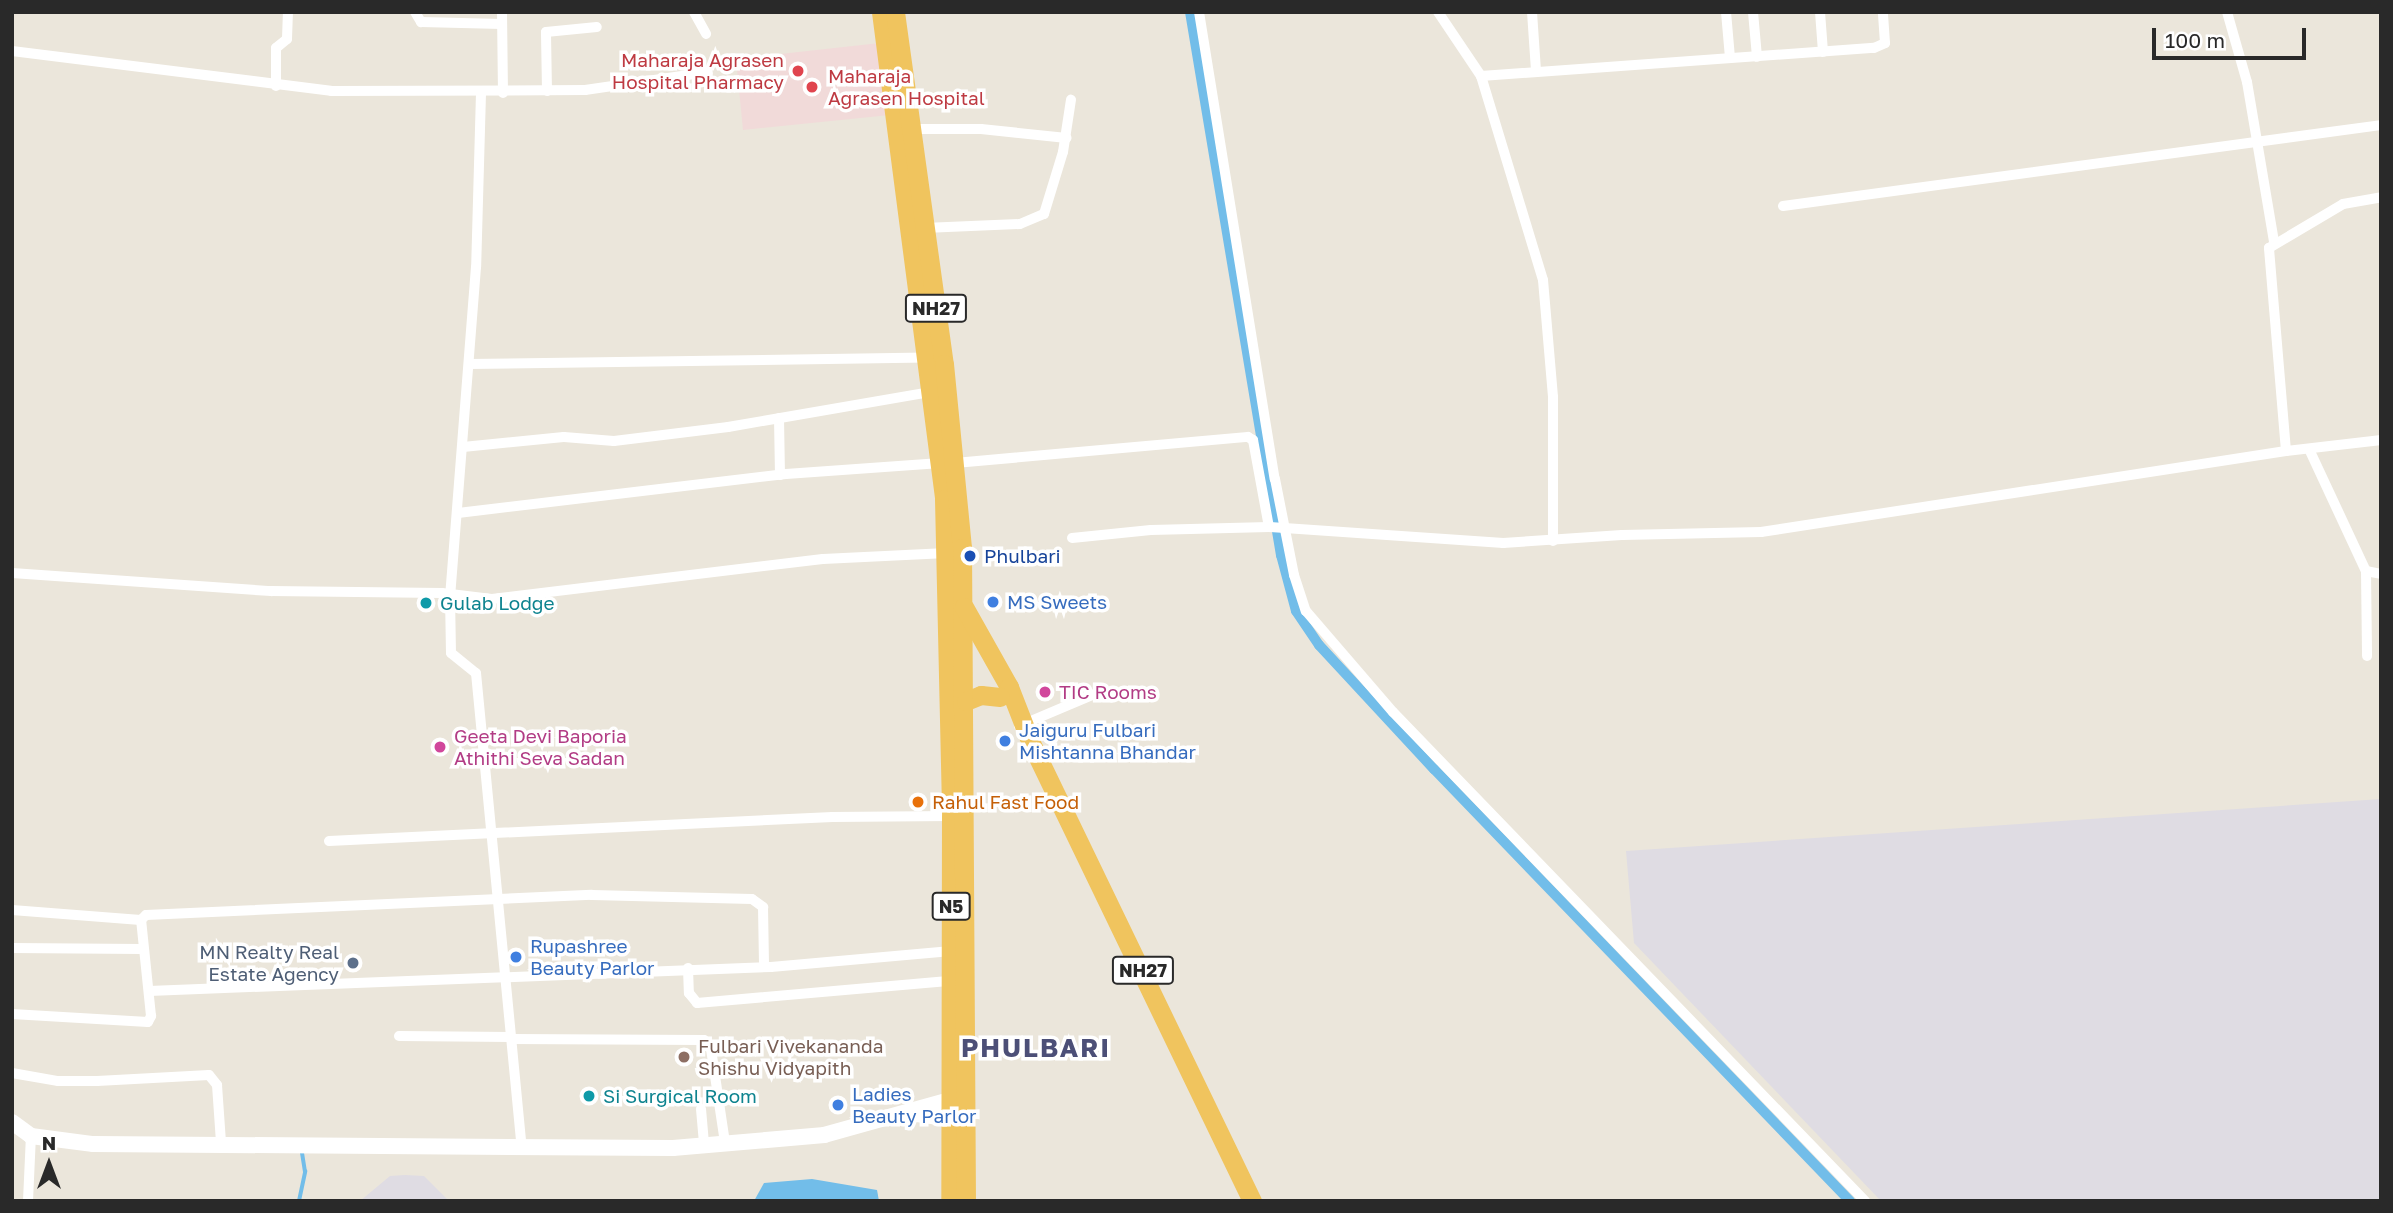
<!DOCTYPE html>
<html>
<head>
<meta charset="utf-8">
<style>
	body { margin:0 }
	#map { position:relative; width:2393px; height:1213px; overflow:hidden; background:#ebe6db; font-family:"Golos Text",sans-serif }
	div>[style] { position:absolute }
	.industrial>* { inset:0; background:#dfdce3 }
	.medical>* { inset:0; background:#f1dad9 }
	.water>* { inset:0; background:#72bde9 }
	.stream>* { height:3.5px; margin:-1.75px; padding:0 1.75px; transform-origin:1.75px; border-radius:1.75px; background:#72bde9 }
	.canal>* { height:10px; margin:-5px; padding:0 5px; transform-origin:5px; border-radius:5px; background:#72bde9 }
	.minor>* { height:10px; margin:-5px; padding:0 5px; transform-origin:5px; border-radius:5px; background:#fff }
	.secondary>* { height:16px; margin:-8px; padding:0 8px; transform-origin:8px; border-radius:8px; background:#fff }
	.trunk>* { height:19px; margin:-9.5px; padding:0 9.5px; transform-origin:9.5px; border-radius:9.5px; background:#f0c45e }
	.dots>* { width:19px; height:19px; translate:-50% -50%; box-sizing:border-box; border:4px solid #fff; border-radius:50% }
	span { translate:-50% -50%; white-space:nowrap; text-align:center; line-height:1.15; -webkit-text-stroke:7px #fff; paint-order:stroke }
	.shield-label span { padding:2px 5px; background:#fff; border:2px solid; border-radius:5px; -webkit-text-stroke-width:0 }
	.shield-label { font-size:18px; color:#292929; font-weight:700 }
	.health-label { font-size:19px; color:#be3a42 }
	.right { translate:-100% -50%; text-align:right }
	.left { translate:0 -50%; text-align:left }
	.transit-label { font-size:19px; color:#164399 }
	.shop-label { font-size:19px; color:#366cbe }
	.culture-label { font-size:19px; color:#0d838f }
	.hotel-label { font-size:19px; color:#b23c85 }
	.food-label { font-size:19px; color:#c56008 }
	.service-label { font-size:19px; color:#4e5e75 }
	.education-label { font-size:19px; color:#785e54 }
	.district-label { font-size:26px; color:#4c4f77; font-weight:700; letter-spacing:2px }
	.frame { position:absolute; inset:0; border:14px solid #292929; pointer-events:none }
	.north { position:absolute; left:14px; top:1129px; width:70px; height:70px; -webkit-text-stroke:5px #fff; paint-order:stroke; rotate:0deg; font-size:19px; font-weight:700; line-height:28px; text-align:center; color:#292929 }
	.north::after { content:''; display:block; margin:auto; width:24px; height:32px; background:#292929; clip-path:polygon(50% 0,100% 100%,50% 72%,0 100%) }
	.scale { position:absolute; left:2152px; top:28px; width:154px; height:32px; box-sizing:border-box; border:4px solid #292929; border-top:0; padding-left:9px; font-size:21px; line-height:24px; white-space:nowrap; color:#292929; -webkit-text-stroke:5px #fff; paint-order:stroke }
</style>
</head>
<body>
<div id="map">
	<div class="industrial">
		<i style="clip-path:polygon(2381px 799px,2381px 1201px,1881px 1201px,1634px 943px,1626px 851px)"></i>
		<i style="clip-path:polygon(405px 1175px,424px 1176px,449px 1201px,360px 1201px,390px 1176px)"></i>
	</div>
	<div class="medical">
		<i style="clip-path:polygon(880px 43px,890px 115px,743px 130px,736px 59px)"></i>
	</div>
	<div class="water">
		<i style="clip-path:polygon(812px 1179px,877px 1190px,879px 1201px,754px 1201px,764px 1183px)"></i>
	</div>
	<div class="stream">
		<i style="left:299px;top:1201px;width:30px;rotate:-78deg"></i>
		<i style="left:305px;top:1172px;width:19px;rotate:-99deg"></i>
	</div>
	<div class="canal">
		<i style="left:1190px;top:12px;width:551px;rotate:80.49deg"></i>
		<i style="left:1281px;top:555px;width:58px;rotate:75deg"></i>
		<i style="left:1296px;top:611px;width:41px;rotate:55.9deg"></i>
		<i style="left:1319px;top:645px;width:169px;rotate:47.2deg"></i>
		<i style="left:1434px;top:769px;width:600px;rotate:46.08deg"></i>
	</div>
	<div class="minor">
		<i style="left:415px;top:12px;width:12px;rotate:59deg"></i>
		<i style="left:421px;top:22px;width:81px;rotate:1.4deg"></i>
		<i style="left:502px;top:12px;width:81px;rotate:89.3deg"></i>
		<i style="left:694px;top:12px;width:25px;rotate:61deg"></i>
		<i style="left:1199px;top:12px;width:473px;rotate:80.8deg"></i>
		<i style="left:1275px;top:479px;width:98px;rotate:78.8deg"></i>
		<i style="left:1294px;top:575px;width:38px;rotate:72deg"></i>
		<i style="left:1306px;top:611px;width:133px;rotate:49.3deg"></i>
		<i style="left:1393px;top:712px;width:680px;rotate:46.01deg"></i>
		<i style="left:1438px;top:12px;width:77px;rotate:56.1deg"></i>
		<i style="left:1481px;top:76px;width:394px;rotate:-4.1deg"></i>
		<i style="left:1874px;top:48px;width:12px;rotate:-24deg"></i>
		<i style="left:1885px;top:43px;width:31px;rotate:-94deg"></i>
		<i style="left:1532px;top:12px;width:59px;rotate:86.1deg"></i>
		<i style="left:1726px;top:12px;width:46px;rotate:85deg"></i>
		<i style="left:1753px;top:12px;width:45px;rotate:84.9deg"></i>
		<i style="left:1820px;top:12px;width:40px;rotate:85.7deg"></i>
		<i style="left:2227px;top:12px;width:73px;rotate:74.1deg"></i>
		<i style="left:2247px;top:82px;width:162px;rotate:80.4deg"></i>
		<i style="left:12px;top:51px;width:321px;rotate:7.1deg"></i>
		<i style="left:331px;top:91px;width:254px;rotate:-0.2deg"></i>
		<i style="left:585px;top:90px;width:124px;rotate:-8.3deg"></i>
		<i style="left:1481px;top:76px;width:213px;rotate:73.1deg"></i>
		<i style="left:1543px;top:280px;width:117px;rotate:85.1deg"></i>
		<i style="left:1553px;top:397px;width:144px;rotate:90deg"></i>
		<i style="left:276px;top:86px;width:38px;rotate:-90deg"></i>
		<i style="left:276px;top:48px;width:14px;rotate:-39deg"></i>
		<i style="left:287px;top:39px;width:27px;rotate:-88deg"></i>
		<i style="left:547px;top:91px;width:59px;rotate:-91deg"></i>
		<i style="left:546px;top:32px;width:51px;rotate:-5.6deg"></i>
		<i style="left:481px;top:93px;width:174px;rotate:91.6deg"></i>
		<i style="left:476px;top:267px;width:330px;rotate:94.5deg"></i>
		<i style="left:450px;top:596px;width:57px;rotate:89deg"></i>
		<i style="left:451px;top:653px;width:32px;rotate:39deg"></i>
		<i style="left:476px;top:673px;width:473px;rotate:84.5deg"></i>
		<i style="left:911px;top:129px;width:70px"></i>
		<i style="left:981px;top:129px;width:86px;rotate:6deg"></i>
		<i style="left:1783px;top:206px;width:603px;rotate:-7.71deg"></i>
		<i style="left:924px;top:228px;width:96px;rotate:-2.4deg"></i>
		<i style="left:1020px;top:224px;width:26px;rotate:-23deg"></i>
		<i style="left:1044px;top:214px;width:65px;rotate:-73deg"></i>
		<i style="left:1063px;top:152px;width:53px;rotate:-81.3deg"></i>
		<i style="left:469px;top:364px;width:458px;rotate:-0.8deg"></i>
		<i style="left:779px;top:418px;width:57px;rotate:89deg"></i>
		<i style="left:463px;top:447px;width:101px;rotate:-5.7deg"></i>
		<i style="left:564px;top:437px;width:50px;rotate:4.6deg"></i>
		<i style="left:614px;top:441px;width:115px;rotate:-7deg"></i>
		<i style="left:728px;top:427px;width:206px;rotate:-9.8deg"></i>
		<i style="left:2309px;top:449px;width:135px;rotate:65deg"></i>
		<i style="left:2366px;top:571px;width:15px;rotate:11deg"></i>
		<i style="left:2286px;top:451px;width:204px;rotate:-94.8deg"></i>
		<i style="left:2269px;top:248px;width:86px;rotate:-30.7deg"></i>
		<i style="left:2343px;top:204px;width:39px;rotate:-10deg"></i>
		<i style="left:955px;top:463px;width:294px;rotate:-5.1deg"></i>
		<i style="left:1248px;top:437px;width:6px;rotate:31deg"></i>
		<i style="left:1253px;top:440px;width:88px;rotate:79.6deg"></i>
		<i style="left:458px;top:513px;width:330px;rotate:-6.8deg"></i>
		<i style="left:786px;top:474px;width:155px;rotate:-4.1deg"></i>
		<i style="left:1072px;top:538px;width:79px;rotate:-5.8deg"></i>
		<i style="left:1151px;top:530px;width:118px;rotate:-1.5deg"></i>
		<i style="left:1269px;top:527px;width:235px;rotate:3.9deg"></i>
		<i style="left:1503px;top:543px;width:119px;rotate:-3.8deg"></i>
		<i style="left:1622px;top:535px;width:139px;rotate:-1.2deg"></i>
		<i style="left:1761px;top:532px;width:531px;rotate:-8.77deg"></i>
		<i style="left:2286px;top:451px;width:96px;rotate:-6.6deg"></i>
		<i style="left:2366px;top:571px;width:85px;rotate:89.3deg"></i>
		<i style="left:12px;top:573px;width:260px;rotate:4deg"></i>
		<i style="left:271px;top:591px;width:171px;rotate:0.7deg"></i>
		<i style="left:442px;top:593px;width:50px;rotate:6.8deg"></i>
		<i style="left:492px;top:599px;width:333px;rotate:-6.9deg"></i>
		<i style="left:823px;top:559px;width:124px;rotate:-2.8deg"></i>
		<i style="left:1019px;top:726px;width:85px;rotate:-22.9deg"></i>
		<i style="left:329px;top:841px;width:504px;rotate:-2.73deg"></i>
		<i style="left:832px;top:817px;width:119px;rotate:-0.5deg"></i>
		<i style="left:12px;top:910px;width:129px;rotate:4.4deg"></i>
		<i style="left:12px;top:948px;width:130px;rotate:0.4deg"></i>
		<i style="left:688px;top:968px;width:25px;rotate:88deg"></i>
		<i style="left:689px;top:993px;width:13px;rotate:51deg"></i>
		<i style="left:697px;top:1003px;width:255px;rotate:-5deg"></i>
		<i style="left:149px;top:991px;width:622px;rotate:-2.21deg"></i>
		<i style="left:771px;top:967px;width:181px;rotate:-5.1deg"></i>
		<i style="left:12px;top:1014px;width:136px;rotate:3.4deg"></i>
		<i style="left:148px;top:1022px;width:7px;rotate:-63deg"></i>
		<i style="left:151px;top:1016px;width:97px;rotate:-95.9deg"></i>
		<i style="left:141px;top:920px;width:7px;rotate:-45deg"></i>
		<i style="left:146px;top:915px;width:446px;rotate:-2.6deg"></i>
		<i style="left:592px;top:895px;width:160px;rotate:1.4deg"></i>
		<i style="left:752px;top:899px;width:14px;rotate:36deg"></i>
		<i style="left:763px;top:907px;width:60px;rotate:89deg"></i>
		<i style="left:399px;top:1036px;width:111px;rotate:0.5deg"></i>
		<i style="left:511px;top:1039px;width:193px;rotate:0.3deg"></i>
		<i style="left:704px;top:1040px;width:11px;rotate:52deg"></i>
		<i style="left:711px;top:1049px;width:95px;rotate:81.5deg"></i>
		<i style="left:12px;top:1073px;width:47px;rotate:9.9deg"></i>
		<i style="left:58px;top:1081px;width:39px"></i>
		<i style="left:97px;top:1081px;width:112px;rotate:-3.1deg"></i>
		<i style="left:209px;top:1075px;width:13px;rotate:51deg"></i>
		<i style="left:217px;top:1085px;width:57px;rotate:86deg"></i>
		<i style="left:701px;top:1109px;width:36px;rotate:85deg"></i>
		<i style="left:28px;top:1201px;width:65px;rotate:-87.4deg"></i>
	</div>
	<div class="secondary">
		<i style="left:910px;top:1113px;width:49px;rotate:8.1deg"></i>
		<i style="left:12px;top:1122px;width:24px;rotate:36deg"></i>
		<i style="left:31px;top:1136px;width:63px;rotate:7.4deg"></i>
		<i style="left:93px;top:1144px;width:580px;rotate:0.4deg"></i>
		<i style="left:673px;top:1148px;width:152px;rotate:-4.9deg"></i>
		<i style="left:824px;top:1135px;width:141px;rotate:-15.6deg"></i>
	</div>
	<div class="trunk">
		<i style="left:881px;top:12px;width:491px;rotate:82.6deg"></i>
		<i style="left:944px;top:499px;width:317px;rotate:88.7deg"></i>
		<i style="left:951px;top:816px;width:385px;rotate:90.1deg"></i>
		<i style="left:895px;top:12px;width:355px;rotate:82.1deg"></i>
		<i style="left:944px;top:364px;width:185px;rotate:84.4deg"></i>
		<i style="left:962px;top:548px;width:653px;rotate:89.65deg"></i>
		<i style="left:964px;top:607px;width:92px;rotate:60.6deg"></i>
		<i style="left:1009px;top:687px;width:58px;rotate:68.7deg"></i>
		<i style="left:1030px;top:741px;width:511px;rotate:64.24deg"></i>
		<i style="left:966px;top:701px;width:16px;rotate:-22deg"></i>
		<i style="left:981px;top:695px;width:19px;rotate:6deg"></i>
	</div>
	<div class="dots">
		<i style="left:798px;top:71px;background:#e0444e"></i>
		<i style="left:812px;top:87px;background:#e0444e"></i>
		<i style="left:970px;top:556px;background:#1a4fb4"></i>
		<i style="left:993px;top:602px;background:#3f7fe0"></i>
		<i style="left:426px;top:603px;background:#0f9aa8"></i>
		<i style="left:1045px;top:692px;background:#d1479c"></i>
		<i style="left:1005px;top:741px;background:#3f7fe0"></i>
		<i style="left:440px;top:747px;background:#d1479c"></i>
		<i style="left:918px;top:802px;background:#e8710a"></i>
		<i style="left:516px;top:957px;background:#3f7fe0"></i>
		<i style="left:353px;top:963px;background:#5c6f8a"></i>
		<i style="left:684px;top:1057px;background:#8d6e63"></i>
		<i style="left:589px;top:1096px;background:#0f9aa8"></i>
		<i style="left:838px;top:1105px;background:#3f7fe0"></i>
	</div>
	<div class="shield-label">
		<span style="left:936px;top:308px">NH27</span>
		<span style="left:951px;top:906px">N5</span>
		<span style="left:1143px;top:970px">NH27</span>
	</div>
	<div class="health-label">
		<span class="right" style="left:784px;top:71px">Maharaja Agrasen<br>Hospital Pharmacy</span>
		<span class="left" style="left:828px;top:87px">Maharaja<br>Agrasen Hospital</span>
	</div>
	<div class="transit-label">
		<span class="left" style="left:984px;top:556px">Phulbari</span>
	</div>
	<div class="shop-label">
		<span class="left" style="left:1007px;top:602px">MS Sweets</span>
		<span class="left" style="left:1019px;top:741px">Jaiguru Fulbari<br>Mishtanna Bhandar</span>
		<span class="left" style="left:530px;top:957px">Rupashree<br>Beauty Parlor</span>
		<span class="left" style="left:852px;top:1105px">Ladies<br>Beauty Parlor</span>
	</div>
	<div class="culture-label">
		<span class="left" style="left:440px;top:603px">Gulab Lodge</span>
		<span class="left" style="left:603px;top:1096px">Si Surgical Room</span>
	</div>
	<div class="hotel-label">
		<span class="left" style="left:1059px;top:692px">TIC Rooms</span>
		<span class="left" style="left:454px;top:747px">Geeta Devi Baporia<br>Athithi Seva Sadan</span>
	</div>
	<div class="food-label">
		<span class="left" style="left:932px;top:802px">Rahul Fast Food</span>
	</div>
	<div class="service-label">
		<span class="right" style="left:339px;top:963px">MN Realty Real<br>Estate Agency</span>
	</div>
	<div class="education-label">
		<span class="left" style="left:698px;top:1057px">Fulbari Vivekananda<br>Shishu Vidyapith</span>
	</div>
	<div class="district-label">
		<span style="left:1036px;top:1048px">PHULBARI</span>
	</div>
	<div class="frame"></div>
	<div class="north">N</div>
	<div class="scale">100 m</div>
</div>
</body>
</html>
